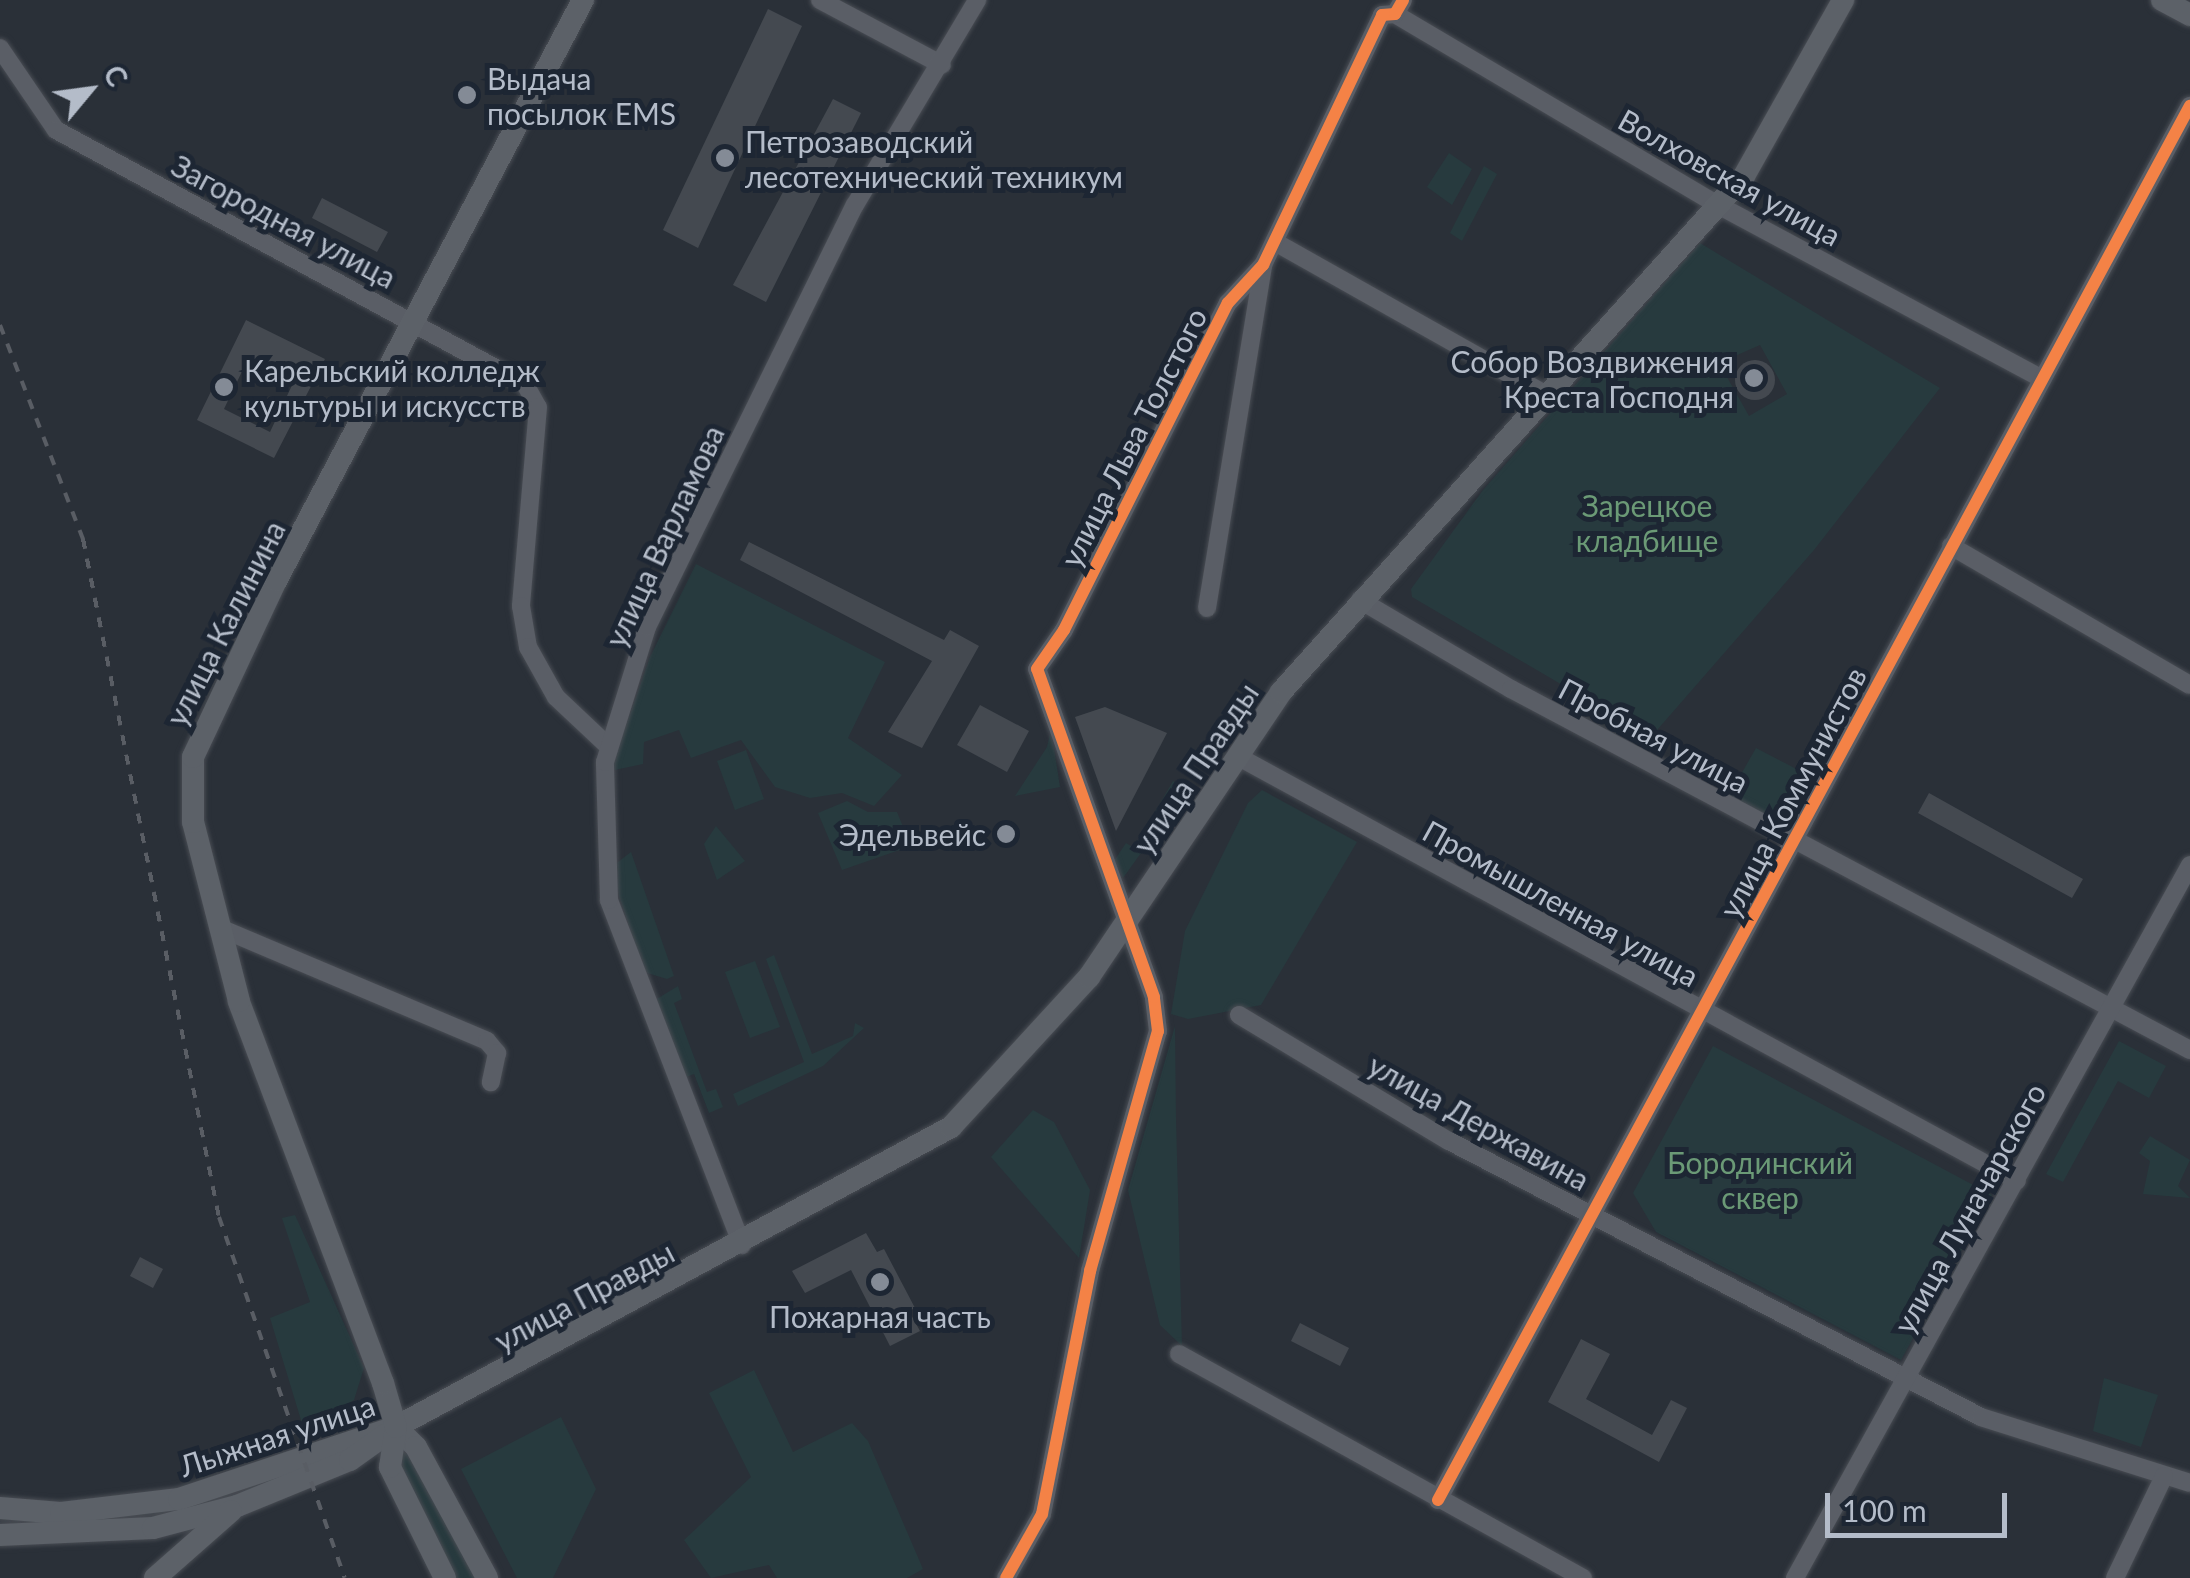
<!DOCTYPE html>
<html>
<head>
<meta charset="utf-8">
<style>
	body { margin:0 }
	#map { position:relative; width:2190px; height:1578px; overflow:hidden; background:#2a3038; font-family:Lato,sans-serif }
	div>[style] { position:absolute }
	.green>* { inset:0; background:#273a3e }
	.building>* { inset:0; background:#444950 }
	.round { border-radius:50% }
	.roads { filter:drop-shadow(0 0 2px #484c53) drop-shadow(0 0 2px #484c53) }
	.minor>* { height:18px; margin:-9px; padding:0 9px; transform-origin:9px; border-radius:9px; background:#5a5e66 }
	.major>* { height:22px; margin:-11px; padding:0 11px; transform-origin:11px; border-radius:11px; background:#5c6168 }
	.rail>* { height:4px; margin-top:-2px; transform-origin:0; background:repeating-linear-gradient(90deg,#595d64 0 10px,transparent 0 20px) }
	.cycleway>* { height:12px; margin:-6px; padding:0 6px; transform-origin:6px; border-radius:6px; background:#f48246 }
	.dots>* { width:28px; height:28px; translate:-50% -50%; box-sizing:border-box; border:5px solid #1d2633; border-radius:50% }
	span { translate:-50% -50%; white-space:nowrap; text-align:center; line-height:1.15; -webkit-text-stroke:10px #1d2633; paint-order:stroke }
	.poi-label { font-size:30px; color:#b4bcc9 }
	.left { translate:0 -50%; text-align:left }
	.right { translate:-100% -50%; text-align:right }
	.street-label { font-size:30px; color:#b4bcc9 }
	.park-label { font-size:30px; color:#6b9a76 }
	.north { position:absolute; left:40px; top:40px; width:100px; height:100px; -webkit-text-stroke:8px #1d2633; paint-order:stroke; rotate:61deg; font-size:28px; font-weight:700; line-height:40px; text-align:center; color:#b4bcc9 }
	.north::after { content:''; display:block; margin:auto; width:35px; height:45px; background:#b4bcc9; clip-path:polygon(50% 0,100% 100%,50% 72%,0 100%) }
	.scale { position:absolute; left:1825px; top:1493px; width:182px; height:45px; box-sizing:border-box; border:5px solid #b4bcc9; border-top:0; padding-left:12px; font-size:30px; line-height:35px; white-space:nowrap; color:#b4bcc9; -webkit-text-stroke:8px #1d2633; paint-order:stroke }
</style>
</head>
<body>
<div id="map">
	<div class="green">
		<i style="clip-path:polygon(1449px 153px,1472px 169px,1452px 205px,1427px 187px)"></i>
		<i style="clip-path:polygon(1484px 166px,1497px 174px,1462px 241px,1450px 233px)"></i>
		<i style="clip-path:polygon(evenodd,1700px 243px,1940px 388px,1814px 550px,1651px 737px,1412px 597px,1411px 589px,1483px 490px,1700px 243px,1760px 345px,1787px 394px,1749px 416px,1719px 363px,1760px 345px)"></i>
		<i style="clip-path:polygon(696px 564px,885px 662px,848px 738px,902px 775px,874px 806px,842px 793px,810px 798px,775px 787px,741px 740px,691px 758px,679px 730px,644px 742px,643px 764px,610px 771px,650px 657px)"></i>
		<i style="clip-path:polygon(1051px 729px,1060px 787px,1015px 796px,1047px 747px)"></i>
		<i style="clip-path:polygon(1756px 748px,1810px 776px,1785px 823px,1728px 797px)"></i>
		<i style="clip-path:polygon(746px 750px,764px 799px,735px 810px,717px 761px)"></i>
		<i style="clip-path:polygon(1173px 781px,1187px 789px,1123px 878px,1114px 861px,1126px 843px,1134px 848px)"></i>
		<i style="clip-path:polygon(1262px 790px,1357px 842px,1261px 1005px,1188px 1019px,1171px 1014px,1185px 931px,1248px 803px)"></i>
		<i style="clip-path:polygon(847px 801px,868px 812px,897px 812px,911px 846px,842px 870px,818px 813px)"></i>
		<i style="clip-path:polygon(716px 826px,745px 861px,717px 880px,704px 844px)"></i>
		<i style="clip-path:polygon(631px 852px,674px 976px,667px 979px,644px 972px,619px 896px,614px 865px)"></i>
		<i style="clip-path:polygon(774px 955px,812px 1054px,853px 1036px,855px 1023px,864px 1028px,823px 1066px,738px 1106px,733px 1094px,804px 1062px,766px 959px)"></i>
		<i style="clip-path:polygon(755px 961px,780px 1027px,750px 1038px,725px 972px)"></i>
		<i style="clip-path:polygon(678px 986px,682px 999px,674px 1003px,707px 1092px,716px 1089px,723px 1107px,709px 1113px,694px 1074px,684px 1078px,655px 1000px)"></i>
		<i style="clip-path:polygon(1175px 1026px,1176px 1119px,1182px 1346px,1160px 1325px,1128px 1190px)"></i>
		<i style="clip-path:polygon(2119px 1041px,2166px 1066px,2149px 1098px,2118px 1081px,2063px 1182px,2046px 1174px)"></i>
		<i style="clip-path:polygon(1713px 1046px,1992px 1195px,1901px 1360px,1656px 1232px,1633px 1193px)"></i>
		<i style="clip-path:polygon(1033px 1110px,1054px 1122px,1090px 1190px,1079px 1258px,991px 1157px)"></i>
		<i style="clip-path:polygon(2150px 1136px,2190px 1160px,2178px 1186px,2190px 1198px,2143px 1194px,2150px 1161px,2139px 1153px)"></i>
		<i style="clip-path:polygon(295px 1215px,364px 1368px,354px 1400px,304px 1430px,270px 1318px,310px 1302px,282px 1218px)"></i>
		<i style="clip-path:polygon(754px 1370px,793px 1452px,852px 1423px,868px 1441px,923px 1569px,907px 1578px,777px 1578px,769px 1565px,711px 1578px,684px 1540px,751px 1477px,709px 1393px)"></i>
		<i style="clip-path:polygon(2104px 1378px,2158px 1395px,2141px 1447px,2093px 1431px)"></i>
		<i style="clip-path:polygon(561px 1417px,596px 1489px,553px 1578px,517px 1578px,461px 1469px)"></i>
		<i style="clip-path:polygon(400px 1451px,414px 1457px,477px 1578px,456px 1578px,397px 1464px)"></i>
	</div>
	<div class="building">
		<i style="clip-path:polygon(768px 9px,802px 26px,698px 248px,663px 230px)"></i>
		<i style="clip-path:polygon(833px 99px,861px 113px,766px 302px,733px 285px)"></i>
		<i style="clip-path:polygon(322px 198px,388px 232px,377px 252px,312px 218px)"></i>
		<i style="clip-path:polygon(evenodd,246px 320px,325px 359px,274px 458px,197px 420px,246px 320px,248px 359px,294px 381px,270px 432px,224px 409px,248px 359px)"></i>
		<i class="round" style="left:1735px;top:360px;width:40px;height:40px"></i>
		<i style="clip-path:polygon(749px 542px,944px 640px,950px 630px,979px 646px,922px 748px,888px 732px,932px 661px,740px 560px)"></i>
		<i style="clip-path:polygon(980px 705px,1029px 731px,1007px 772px,957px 745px)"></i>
		<i style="clip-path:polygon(1105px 707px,1167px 733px,1116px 831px,1075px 717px)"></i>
		<i style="clip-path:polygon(1929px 793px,2083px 879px,2072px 898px,1918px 813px)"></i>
		<i style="clip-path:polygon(866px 1233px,877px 1252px,884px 1249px,915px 1308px,909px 1311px,920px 1331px,890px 1346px,851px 1270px,805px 1293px,792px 1271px)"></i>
		<i style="clip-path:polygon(140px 1257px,163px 1269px,153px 1288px,130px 1276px)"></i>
		<i style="clip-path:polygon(1300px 1323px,1349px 1348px,1340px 1366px,1291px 1341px)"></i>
		<i style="clip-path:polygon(1581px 1339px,1610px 1354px,1586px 1399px,1652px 1435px,1671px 1400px,1687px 1408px,1659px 1462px,1548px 1402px)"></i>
	</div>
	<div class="roads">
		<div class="minor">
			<i style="left:820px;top:0;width:138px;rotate:28deg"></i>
			<i style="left:1395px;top:14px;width:375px;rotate:30.6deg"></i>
			<i style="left:1718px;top:205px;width:368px;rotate:28.2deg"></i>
			<i style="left:0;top:48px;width:99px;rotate:55.7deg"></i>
			<i style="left:56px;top:130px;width:533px;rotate:28.44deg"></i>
			<i style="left:525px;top:384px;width:26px;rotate:61deg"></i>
			<i style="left:538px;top:407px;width:200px;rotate:94.9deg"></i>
			<i style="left:521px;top:606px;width:42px;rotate:80.3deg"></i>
			<i style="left:528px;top:647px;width:57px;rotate:60.8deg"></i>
			<i style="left:556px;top:697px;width:73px;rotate:43.3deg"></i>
			<i style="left:1275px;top:242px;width:311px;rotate:29.4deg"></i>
			<i style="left:1951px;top:546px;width:276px;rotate:30.2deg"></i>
			<i style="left:1360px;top:600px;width:175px;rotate:30.5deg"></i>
			<i style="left:1511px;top:689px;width:769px;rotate:28deg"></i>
			<i style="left:1207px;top:608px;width:347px;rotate:-80.7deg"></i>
			<i style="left:1237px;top:756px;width:888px;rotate:28.58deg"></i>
			<i style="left:220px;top:928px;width:290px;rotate:22.9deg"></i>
			<i style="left:487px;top:1041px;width:16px;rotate:50deg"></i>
			<i style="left:497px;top:1053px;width:30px;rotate:102deg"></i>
			<i style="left:1239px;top:1015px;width:245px;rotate:31deg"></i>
			<i style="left:1449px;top:1141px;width:599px;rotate:27.42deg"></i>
			<i style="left:1981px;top:1417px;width:219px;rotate:17.5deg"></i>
			<i style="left:742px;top:1245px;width:370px;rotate:-111.1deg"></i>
			<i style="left:609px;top:900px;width:138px;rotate:-91.7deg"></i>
			<i style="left:605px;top:762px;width:141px;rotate:-72.7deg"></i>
			<i style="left:647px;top:627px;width:470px;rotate:-63.8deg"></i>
			<i style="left:855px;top:205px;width:239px;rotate:-59.2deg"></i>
			<i style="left:1179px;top:1354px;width:462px;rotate:29deg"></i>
			<i style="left:1438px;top:1500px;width:1584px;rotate:-61.66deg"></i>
			<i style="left:1006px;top:1578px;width:73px;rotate:-60.6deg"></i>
			<i style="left:1042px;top:1514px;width:248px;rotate:-78.8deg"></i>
			<i style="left:1090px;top:1271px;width:249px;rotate:-74.2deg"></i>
			<i style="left:1158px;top:1031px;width:34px;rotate:-97deg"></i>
			<i style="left:1154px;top:997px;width:348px;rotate:-109.6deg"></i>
			<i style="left:1037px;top:669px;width:47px;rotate:-55.3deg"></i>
			<i style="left:1064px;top:630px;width:366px;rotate:-63.4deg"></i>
			<i style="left:1228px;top:303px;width:52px;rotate:-47.4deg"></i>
			<i style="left:1263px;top:265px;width:277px;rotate:-64.5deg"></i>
			<i style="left:1382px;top:15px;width:13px;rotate:-4deg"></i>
			<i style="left:1395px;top:14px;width:16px;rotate:-60deg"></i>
			<i style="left:1795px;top:1578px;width:815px;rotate:-61.01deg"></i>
			<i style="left:2115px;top:1578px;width:113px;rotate:-64.3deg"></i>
		</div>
		<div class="major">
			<i style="left:2162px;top:0;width:32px;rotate:28deg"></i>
			<i style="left:396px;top:1427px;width:28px;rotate:45deg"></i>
			<i style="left:416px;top:1447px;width:149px;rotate:61.5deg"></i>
			<i style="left:0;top:1508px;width:61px;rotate:4.7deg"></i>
			<i style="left:61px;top:1513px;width:119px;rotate:-6.8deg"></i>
			<i style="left:179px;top:1499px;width:229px;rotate:-18.4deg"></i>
			<i style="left:396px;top:1427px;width:631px;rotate:-28.39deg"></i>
			<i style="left:951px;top:1127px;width:204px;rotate:-47.4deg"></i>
			<i style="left:1089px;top:977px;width:344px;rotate:-56deg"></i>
			<i style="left:1281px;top:692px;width:693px;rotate:-48.1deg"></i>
			<i style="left:1744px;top:176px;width:202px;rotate:-60.6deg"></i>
			<i style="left:0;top:1535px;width:153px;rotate:-2.6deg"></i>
			<i style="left:153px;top:1528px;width:87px;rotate:-14.7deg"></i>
			<i style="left:237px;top:1506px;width:122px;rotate:-22.2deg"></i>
			<i style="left:350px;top:1460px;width:43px;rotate:-35.5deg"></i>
			<i style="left:155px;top:1578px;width:101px;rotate:-41.4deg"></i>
			<i style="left:445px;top:1578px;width:124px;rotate:-116.4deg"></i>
			<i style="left:390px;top:1467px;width:40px;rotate:-81.5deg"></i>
			<i style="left:396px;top:1427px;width:46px;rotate:-106.5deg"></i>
			<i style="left:383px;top:1383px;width:408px;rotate:-110.7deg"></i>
			<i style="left:239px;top:1001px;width:185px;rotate:-104.4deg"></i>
			<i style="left:193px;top:822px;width:65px;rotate:-90deg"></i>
			<i style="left:193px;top:757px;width:195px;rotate:-64.8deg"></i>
			<i style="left:276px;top:581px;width:657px;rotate:-62.15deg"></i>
		</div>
	</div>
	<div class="rail">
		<i style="left:0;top:325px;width:230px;rotate:68.8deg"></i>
		<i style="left:83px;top:539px;width:692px;rotate:78.66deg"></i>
		<i style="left:219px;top:1217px;width:382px;rotate:70.8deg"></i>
	</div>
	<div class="cycleway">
		<i style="left:1438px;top:1500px;width:1584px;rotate:-61.66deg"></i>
		<i style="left:1006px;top:1578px;width:73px;rotate:-60.6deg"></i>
		<i style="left:1042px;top:1514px;width:248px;rotate:-78.8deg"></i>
		<i style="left:1090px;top:1271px;width:249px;rotate:-74.2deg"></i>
		<i style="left:1158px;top:1031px;width:34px;rotate:-97deg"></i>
		<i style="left:1154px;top:997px;width:348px;rotate:-109.6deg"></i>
		<i style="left:1037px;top:669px;width:47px;rotate:-55.3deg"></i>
		<i style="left:1064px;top:630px;width:366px;rotate:-63.4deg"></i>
		<i style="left:1228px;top:303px;width:52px;rotate:-47.4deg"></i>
		<i style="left:1263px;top:265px;width:277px;rotate:-64.5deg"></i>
		<i style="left:1382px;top:15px;width:13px;rotate:-4deg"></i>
		<i style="left:1395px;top:14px;width:16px;rotate:-60deg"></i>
	</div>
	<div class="dots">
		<i style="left:467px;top:95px;background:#848b96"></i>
		<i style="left:725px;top:158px;background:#848b96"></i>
		<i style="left:1754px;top:378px;background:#848b96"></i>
		<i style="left:224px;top:387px;background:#848b96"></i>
		<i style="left:1006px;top:834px;background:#848b96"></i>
		<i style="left:880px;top:1282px;background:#848b96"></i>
	</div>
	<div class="poi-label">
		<span class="left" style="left:487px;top:95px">Выдача<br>посылок EMS</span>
		<span class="left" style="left:745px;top:158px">Петрозаводский<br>лесотехнический техникум</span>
		<span class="right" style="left:1734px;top:378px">Собор Воздвижения<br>Креста Господня</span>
		<span class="left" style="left:244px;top:387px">Карельский колледж<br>культуры и искусств</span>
		<span class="right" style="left:986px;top:834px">Эдельвейс</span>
		<span style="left:880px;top:1316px">Пожарная часть</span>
	</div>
	<div class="street-label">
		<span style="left:1730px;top:177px;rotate:29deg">Волховская улица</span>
		<span style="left:284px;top:221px;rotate:28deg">Загородная улица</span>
		<span style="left:1133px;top:437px;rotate:-63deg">улица Льва Толстого</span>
		<span style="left:664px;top:536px;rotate:-65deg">улица Варламова</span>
		<span style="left:225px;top:623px;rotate:-63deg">улица Калинина</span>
		<span style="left:1654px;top:735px;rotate:28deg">Пробная улица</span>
		<span style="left:1195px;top:768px;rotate:-56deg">улица Правды</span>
		<span style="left:1792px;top:792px;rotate:-62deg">улица Коммунистов</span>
		<span style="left:1561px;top:903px;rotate:29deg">Промышленная улица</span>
		<span style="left:1479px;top:1122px;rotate:29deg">улица Державина</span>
		<span style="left:1969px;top:1208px;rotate:-61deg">улица Луначарского</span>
		<span style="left:584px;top:1296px;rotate:-28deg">улица Правды</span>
		<span style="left:277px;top:1435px;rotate:-18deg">Лыжная улица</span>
	</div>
	<div class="park-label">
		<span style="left:1647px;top:522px">Зарецкое<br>кладбище</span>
		<span style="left:1760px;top:1179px">Бородинский<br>сквер</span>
	</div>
	<div class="north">С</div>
	<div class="scale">100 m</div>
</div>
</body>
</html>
